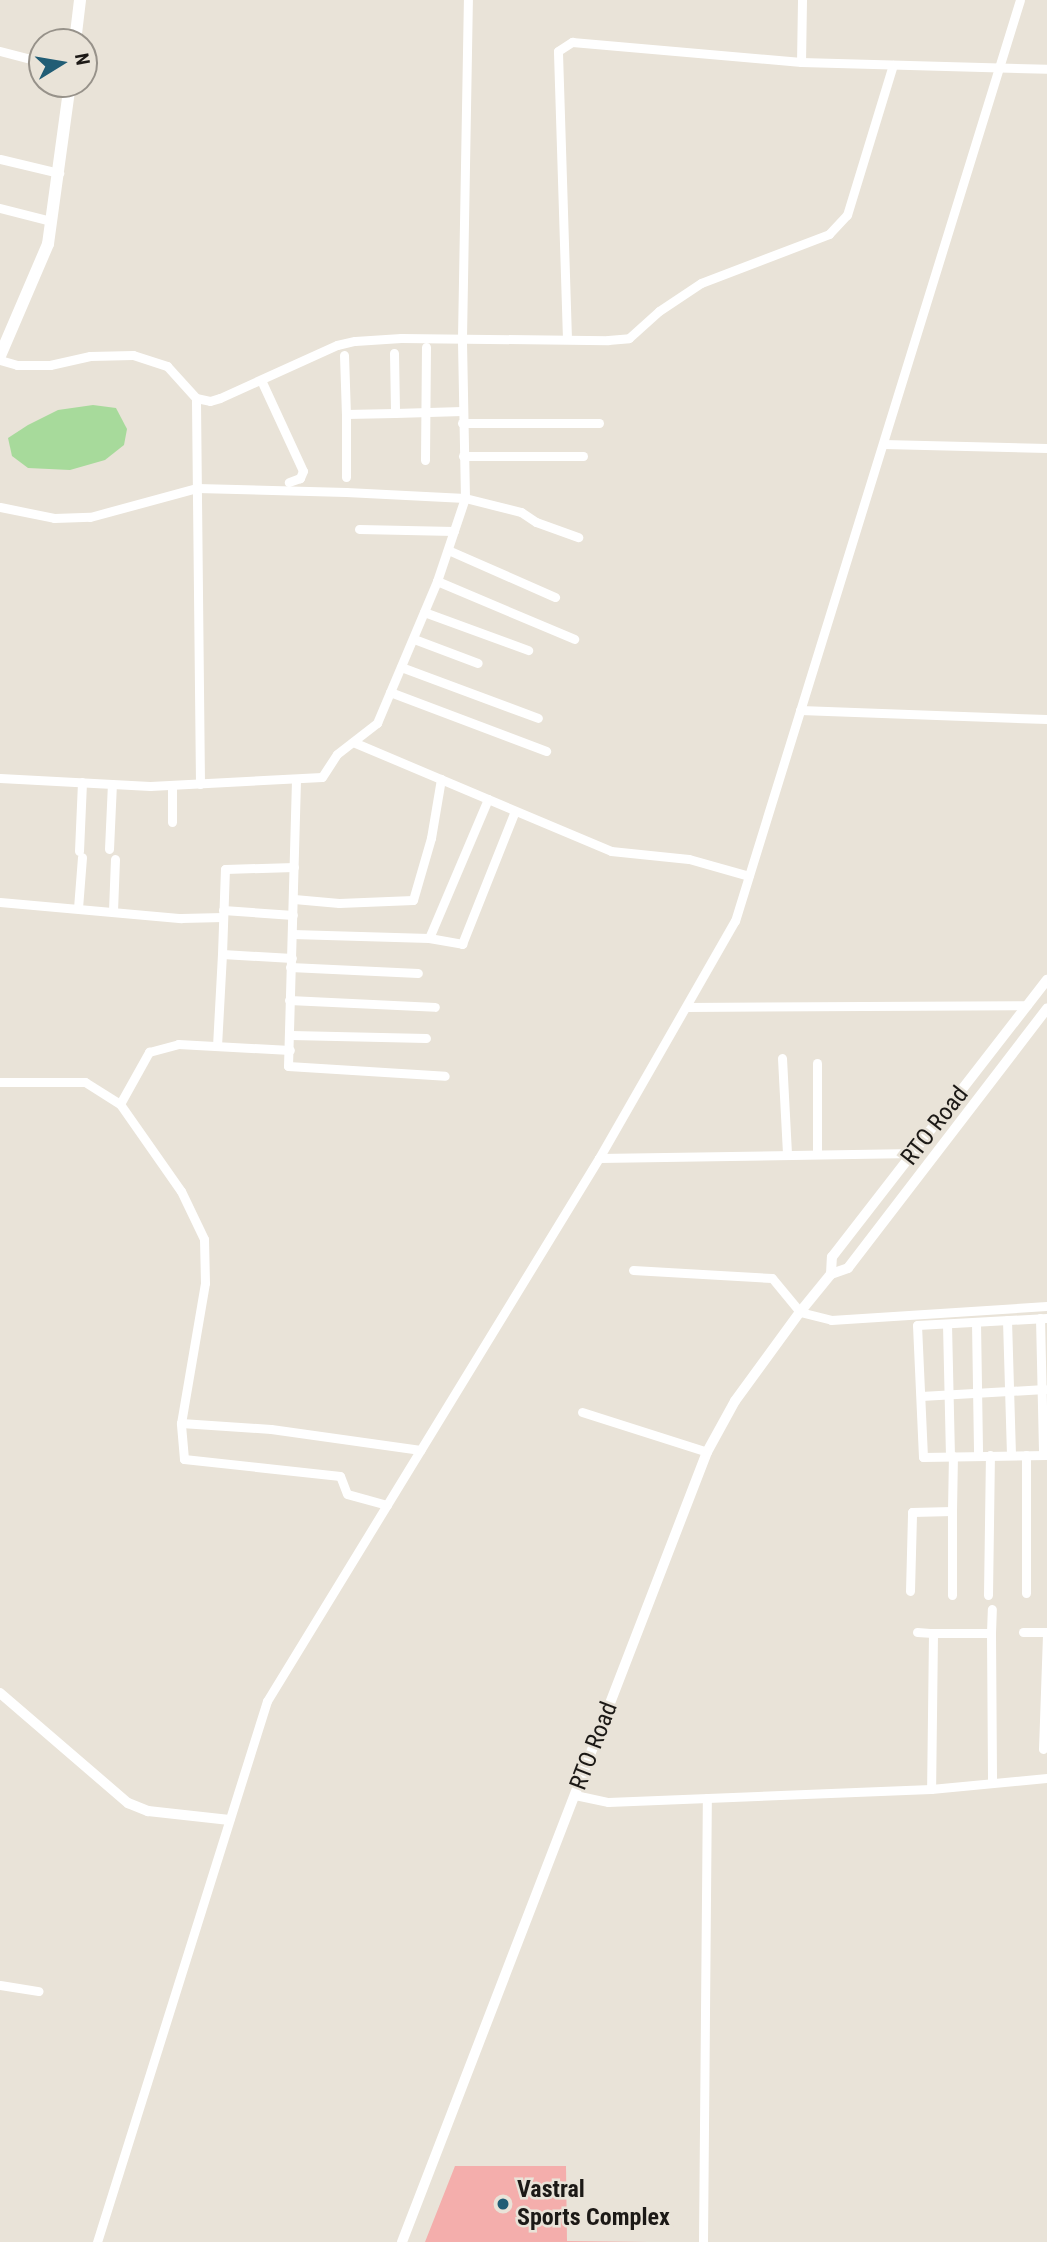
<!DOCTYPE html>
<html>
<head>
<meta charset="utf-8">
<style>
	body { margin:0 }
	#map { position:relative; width:1047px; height:2242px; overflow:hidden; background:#e9e3d8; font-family:"Roboto Condensed",sans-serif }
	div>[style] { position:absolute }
	.green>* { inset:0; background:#f4aeac }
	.water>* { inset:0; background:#a7da9b }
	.minor>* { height:9px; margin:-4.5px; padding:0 4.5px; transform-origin:4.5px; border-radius:4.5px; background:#fff }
	.tertiary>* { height:10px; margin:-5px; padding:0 5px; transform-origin:5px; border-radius:5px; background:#fff }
	.secondary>* { height:12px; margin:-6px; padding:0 6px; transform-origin:6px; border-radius:6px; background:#fff }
	.dots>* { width:19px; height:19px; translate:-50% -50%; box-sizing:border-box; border:4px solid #e9e3d8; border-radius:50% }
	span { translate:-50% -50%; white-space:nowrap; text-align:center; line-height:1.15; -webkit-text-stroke:5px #e9e3d8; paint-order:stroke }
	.street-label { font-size:24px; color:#1c1916 }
	.poi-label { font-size:24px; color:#1c1916; font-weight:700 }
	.left { translate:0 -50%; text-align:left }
	.north { position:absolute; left:28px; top:28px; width:70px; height:70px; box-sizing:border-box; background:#e9e3d8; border:2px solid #97928a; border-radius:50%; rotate:79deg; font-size:19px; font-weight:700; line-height:28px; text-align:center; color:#1c1916 }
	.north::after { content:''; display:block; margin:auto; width:24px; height:32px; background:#215d75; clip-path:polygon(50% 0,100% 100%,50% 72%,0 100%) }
</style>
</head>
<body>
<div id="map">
	<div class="green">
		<i style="clip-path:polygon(455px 2166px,566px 2166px,567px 2241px,649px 2242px,425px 2242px)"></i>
	</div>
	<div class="water">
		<i style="clip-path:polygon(93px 405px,116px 408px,127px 429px,124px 445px,105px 460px,70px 470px,28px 468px,12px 456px,8px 438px,28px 425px,58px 410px)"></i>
	</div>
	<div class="minor">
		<i style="left:802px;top:0;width:62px;rotate:90.9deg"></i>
		<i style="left:801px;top:62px;width:246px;rotate:1.6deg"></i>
		<i style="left:0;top:51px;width:43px;rotate:14.7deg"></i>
		<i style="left:0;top:159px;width:61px;rotate:13.3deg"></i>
		<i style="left:0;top:208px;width:53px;rotate:14.3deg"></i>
		<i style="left:567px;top:339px;width:288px;rotate:-91.8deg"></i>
		<i style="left:558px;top:51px;width:17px;rotate:-33deg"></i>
		<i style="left:572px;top:42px;width:230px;rotate:5deg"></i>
		<i style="left:394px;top:353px;width:60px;rotate:89deg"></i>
		<i style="left:395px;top:413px;width:67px;rotate:-1.7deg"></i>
		<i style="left:344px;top:355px;width:59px;rotate:88.1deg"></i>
		<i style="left:0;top:360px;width:18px;rotate:16deg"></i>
		<i style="left:17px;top:365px;width:33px"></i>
		<i style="left:50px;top:365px;width:41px;rotate:-12.7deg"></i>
		<i style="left:90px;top:356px;width:43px;rotate:-1.3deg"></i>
		<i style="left:133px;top:355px;width:36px;rotate:18deg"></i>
		<i style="left:167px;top:366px;width:43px;rotate:47.8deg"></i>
		<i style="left:261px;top:380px;width:100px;rotate:65.2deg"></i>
		<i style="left:303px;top:471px;width:8px;rotate:113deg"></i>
		<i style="left:300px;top:478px;width:12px;rotate:160deg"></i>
		<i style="left:462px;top:423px;width:137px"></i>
		<i style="left:883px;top:444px;width:164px;rotate:1.4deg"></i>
		<i style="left:463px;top:456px;width:120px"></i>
		<i style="left:425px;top:460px;width:113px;rotate:-89.5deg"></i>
		<i style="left:346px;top:477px;width:63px;rotate:-90deg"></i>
		<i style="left:346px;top:414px;width:49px;rotate:-1.2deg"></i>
		<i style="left:0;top:507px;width:55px;rotate:11.5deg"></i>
		<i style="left:54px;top:518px;width:36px;rotate:-2deg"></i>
		<i style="left:90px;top:517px;width:111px;rotate:-15.2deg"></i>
		<i style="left:197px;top:488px;width:149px;rotate:1.5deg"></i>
		<i style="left:346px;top:492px;width:119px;rotate:2.9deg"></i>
		<i style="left:465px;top:498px;width:58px;rotate:14deg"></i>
		<i style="left:521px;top:512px;width:18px;rotate:34deg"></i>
		<i style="left:536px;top:522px;width:45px;rotate:19.7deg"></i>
		<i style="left:359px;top:529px;width:95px;rotate:1.2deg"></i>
		<i style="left:448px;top:550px;width:117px;rotate:23.7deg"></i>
		<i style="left:437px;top:581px;width:149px;rotate:22.9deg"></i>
		<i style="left:424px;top:612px;width:111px;rotate:20.1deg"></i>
		<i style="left:414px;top:639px;width:68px;rotate:20.6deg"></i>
		<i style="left:401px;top:667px;width:146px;rotate:20.4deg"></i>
		<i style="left:390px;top:692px;width:167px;rotate:20.7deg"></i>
		<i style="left:800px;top:710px;width:247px;rotate:2.1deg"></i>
		<i style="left:353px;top:742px;width:280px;rotate:22.9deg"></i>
		<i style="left:611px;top:851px;width:78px;rotate:5.9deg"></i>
		<i style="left:689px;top:859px;width:62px;rotate:15.8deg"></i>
		<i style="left:0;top:778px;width:150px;rotate:3.1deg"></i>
		<i style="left:150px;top:786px;width:172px;rotate:-3deg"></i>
		<i style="left:322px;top:777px;width:27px;rotate:-57deg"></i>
		<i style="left:337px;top:754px;width:51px;rotate:-37.8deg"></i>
		<i style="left:377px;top:723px;width:154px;rotate:-67.1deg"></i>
		<i style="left:437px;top:581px;width:88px;rotate:-71.4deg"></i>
		<i style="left:465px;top:498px;width:160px;rotate:-91.1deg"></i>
		<i style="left:462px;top:338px;width:338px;rotate:-89deg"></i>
		<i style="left:296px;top:780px;width:286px;rotate:91.6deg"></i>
		<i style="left:288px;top:1066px;width:157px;rotate:3.6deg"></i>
		<i style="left:200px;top:784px;width:386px;rotate:-90.6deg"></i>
		<i style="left:196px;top:398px;width:14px;rotate:12deg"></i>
		<i style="left:210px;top:401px;width:10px;rotate:-17deg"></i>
		<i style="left:220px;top:398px;width:128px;rotate:-24.4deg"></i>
		<i style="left:337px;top:345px;width:18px;rotate:-13deg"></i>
		<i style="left:355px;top:341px;width:46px;rotate:-3.7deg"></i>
		<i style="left:401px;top:338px;width:207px;rotate:0.6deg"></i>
		<i style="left:608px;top:340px;width:21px;rotate:-5deg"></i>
		<i style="left:629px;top:338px;width:40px;rotate:-42deg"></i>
		<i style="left:659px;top:311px;width:50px;rotate:-33.7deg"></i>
		<i style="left:701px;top:283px;width:137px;rotate:-20.9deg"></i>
		<i style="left:829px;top:234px;width:26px;rotate:-47deg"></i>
		<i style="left:847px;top:215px;width:157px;rotate:-73deg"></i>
		<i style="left:172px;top:822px;width:37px;rotate:-90deg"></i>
		<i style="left:109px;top:849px;width:65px;rotate:-87.4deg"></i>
		<i style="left:79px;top:851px;width:69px;rotate:-87.5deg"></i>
		<i style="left:294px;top:899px;width:45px;rotate:5.1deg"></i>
		<i style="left:339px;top:903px;width:74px;rotate:-2.3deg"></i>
		<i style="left:413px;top:900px;width:65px;rotate:-73.8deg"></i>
		<i style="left:431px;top:838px;width:60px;rotate:-80.4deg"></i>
		<i style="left:0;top:902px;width:182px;rotate:5.1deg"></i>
		<i style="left:181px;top:918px;width:42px;rotate:-1.4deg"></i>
		<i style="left:78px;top:908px;width:51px;rotate:-85.5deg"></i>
		<i style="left:223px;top:910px;width:70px;rotate:4.1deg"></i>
		<i style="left:113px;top:911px;width:52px;rotate:-87.8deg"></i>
		<i style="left:292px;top:934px;width:137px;rotate:1.7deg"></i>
		<i style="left:429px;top:938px;width:151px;rotate:-67deg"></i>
		<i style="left:429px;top:938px;width:34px;rotate:10deg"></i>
		<i style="left:462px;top:944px;width:143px;rotate:-68.3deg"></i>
		<i style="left:222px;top:954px;width:85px;rotate:-88deg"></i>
		<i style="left:225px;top:869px;width:69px;rotate:-1.7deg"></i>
		<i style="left:290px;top:967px;width:128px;rotate:2.7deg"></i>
		<i style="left:289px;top:1000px;width:146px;rotate:2.7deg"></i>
		<i style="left:686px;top:1007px;width:341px;rotate:-0.3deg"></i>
		<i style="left:291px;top:1035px;width:135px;rotate:1.3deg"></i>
		<i style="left:217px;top:1046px;width:92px;rotate:-86.9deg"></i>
		<i style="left:222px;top:954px;width:70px;rotate:3.3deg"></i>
		<i style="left:782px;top:1058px;width:95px;rotate:87deg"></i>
		<i style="left:0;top:1082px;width:85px"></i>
		<i style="left:85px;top:1082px;width:41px;rotate:32.2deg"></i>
		<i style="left:120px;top:1104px;width:106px;rotate:55deg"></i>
		<i style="left:181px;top:1191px;width:53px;rotate:64.4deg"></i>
		<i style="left:204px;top:1239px;width:44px;rotate:88.7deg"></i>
		<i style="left:205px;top:1283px;width:142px;rotate:99.7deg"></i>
		<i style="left:120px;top:1104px;width:60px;rotate:-60.9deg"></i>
		<i style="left:149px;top:1052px;width:30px;rotate:-15deg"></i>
		<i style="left:178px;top:1044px;width:112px;rotate:3.1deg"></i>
		<i style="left:817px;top:1153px;width:90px;rotate:-90deg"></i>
		<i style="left:599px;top:1158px;width:315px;rotate:-0.9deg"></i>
		<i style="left:633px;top:1270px;width:139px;rotate:3.3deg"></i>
		<i style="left:772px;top:1278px;width:44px;rotate:50.5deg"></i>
		<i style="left:800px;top:1312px;width:32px;rotate:14deg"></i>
		<i style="left:831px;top:1320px;width:216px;rotate:-3.7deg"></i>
		<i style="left:1040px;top:1318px;width:137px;rotate:88.7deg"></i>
		<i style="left:1047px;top:1318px;width:130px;rotate:176.9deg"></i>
		<i style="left:917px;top:1325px;width:132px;rotate:87.4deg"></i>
		<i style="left:923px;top:1457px;width:124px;rotate:-0.9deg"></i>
		<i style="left:1007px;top:1320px;width:135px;rotate:88.3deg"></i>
		<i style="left:976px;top:1322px;width:133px;rotate:89.1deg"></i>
		<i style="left:947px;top:1324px;width:132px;rotate:88.7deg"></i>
		<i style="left:921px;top:1396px;width:124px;rotate:-3.2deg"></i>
		<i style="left:582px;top:1412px;width:131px;rotate:17.7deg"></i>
		<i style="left:1026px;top:1455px;width:138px;rotate:90deg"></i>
		<i style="left:387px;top:1505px;width:41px;rotate:-164.6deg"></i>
		<i style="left:347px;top:1494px;width:19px;rotate:-111deg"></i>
		<i style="left:340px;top:1476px;width:157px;rotate:-173.8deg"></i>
		<i style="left:184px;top:1459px;width:36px;rotate:-95deg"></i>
		<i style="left:181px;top:1423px;width:90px;rotate:3.8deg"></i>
		<i style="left:271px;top:1429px;width:151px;rotate:8deg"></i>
		<i style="left:952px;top:1511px;width:84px;rotate:90deg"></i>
		<i style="left:910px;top:1591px;width:79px;rotate:-88.5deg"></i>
		<i style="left:912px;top:1512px;width:40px;rotate:-1.4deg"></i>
		<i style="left:952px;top:1511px;width:55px;rotate:-89deg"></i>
		<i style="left:988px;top:1595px;width:140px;rotate:-89.2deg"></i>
		<i style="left:917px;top:1632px;width:16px;rotate:4deg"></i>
		<i style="left:933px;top:1633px;width:156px;rotate:90.7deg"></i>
		<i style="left:1023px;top:1632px;width:24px"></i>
		<i style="left:933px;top:1633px;width:58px"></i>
		<i style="left:991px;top:1633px;width:24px;rotate:-88deg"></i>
		<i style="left:991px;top:1633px;width:150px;rotate:89.6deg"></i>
		<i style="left:1043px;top:1749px;width:115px;rotate:-88deg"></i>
		<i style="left:575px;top:1795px;width:34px;rotate:12deg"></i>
		<i style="left:608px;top:1802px;width:323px;rotate:-2.3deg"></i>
		<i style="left:931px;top:1789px;width:117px;rotate:-5.4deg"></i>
		<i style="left:0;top:1985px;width:39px;rotate:9deg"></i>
		<i style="left:97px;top:2242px;width:567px;rotate:-72.56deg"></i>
		<i style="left:267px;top:1701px;width:636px;rotate:-58.56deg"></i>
		<i style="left:599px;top:1158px;width:273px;rotate:-60.2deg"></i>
		<i style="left:735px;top:921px;width:964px;rotate:-72.81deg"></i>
		<i style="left:703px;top:2242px;width:444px;rotate:-89.5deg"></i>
	</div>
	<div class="tertiary">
		<i style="left:831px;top:1274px;width:17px;rotate:-87deg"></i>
		<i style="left:832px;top:1257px;width:351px;rotate:-52.2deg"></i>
		<i style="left:0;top:1693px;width:169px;rotate:40.7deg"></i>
		<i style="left:128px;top:1803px;width:22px;rotate:22deg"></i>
		<i style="left:148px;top:1811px;width:82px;rotate:6.3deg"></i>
		<i style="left:402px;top:2242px;width:847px;rotate:-68.89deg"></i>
		<i style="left:707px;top:1452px;width:58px;rotate:-61.2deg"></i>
		<i style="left:735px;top:1401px;width:110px;rotate:-53.9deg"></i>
		<i style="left:800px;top:1312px;width:49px;rotate:-50.8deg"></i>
		<i style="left:831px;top:1274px;width:18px;rotate:-19deg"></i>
		<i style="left:848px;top:1268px;width:327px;rotate:-52.5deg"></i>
	</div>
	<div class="secondary">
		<i style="left:75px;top:42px;width:42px;rotate:-83.2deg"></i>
		<i style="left:0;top:356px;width:122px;rotate:-66.8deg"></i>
		<i style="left:48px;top:244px;width:162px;rotate:-82.2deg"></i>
	</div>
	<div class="dots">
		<i style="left:503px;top:2204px;background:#215d75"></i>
	</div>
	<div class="street-label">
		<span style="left:935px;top:1126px;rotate:-52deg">RTO Road</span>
		<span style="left:594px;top:1746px;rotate:-69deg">RTO Road</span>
	</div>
	<div class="poi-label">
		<span class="left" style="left:517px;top:2204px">Vastral<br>Sports Complex</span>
	</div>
	<div class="north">N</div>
</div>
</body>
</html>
